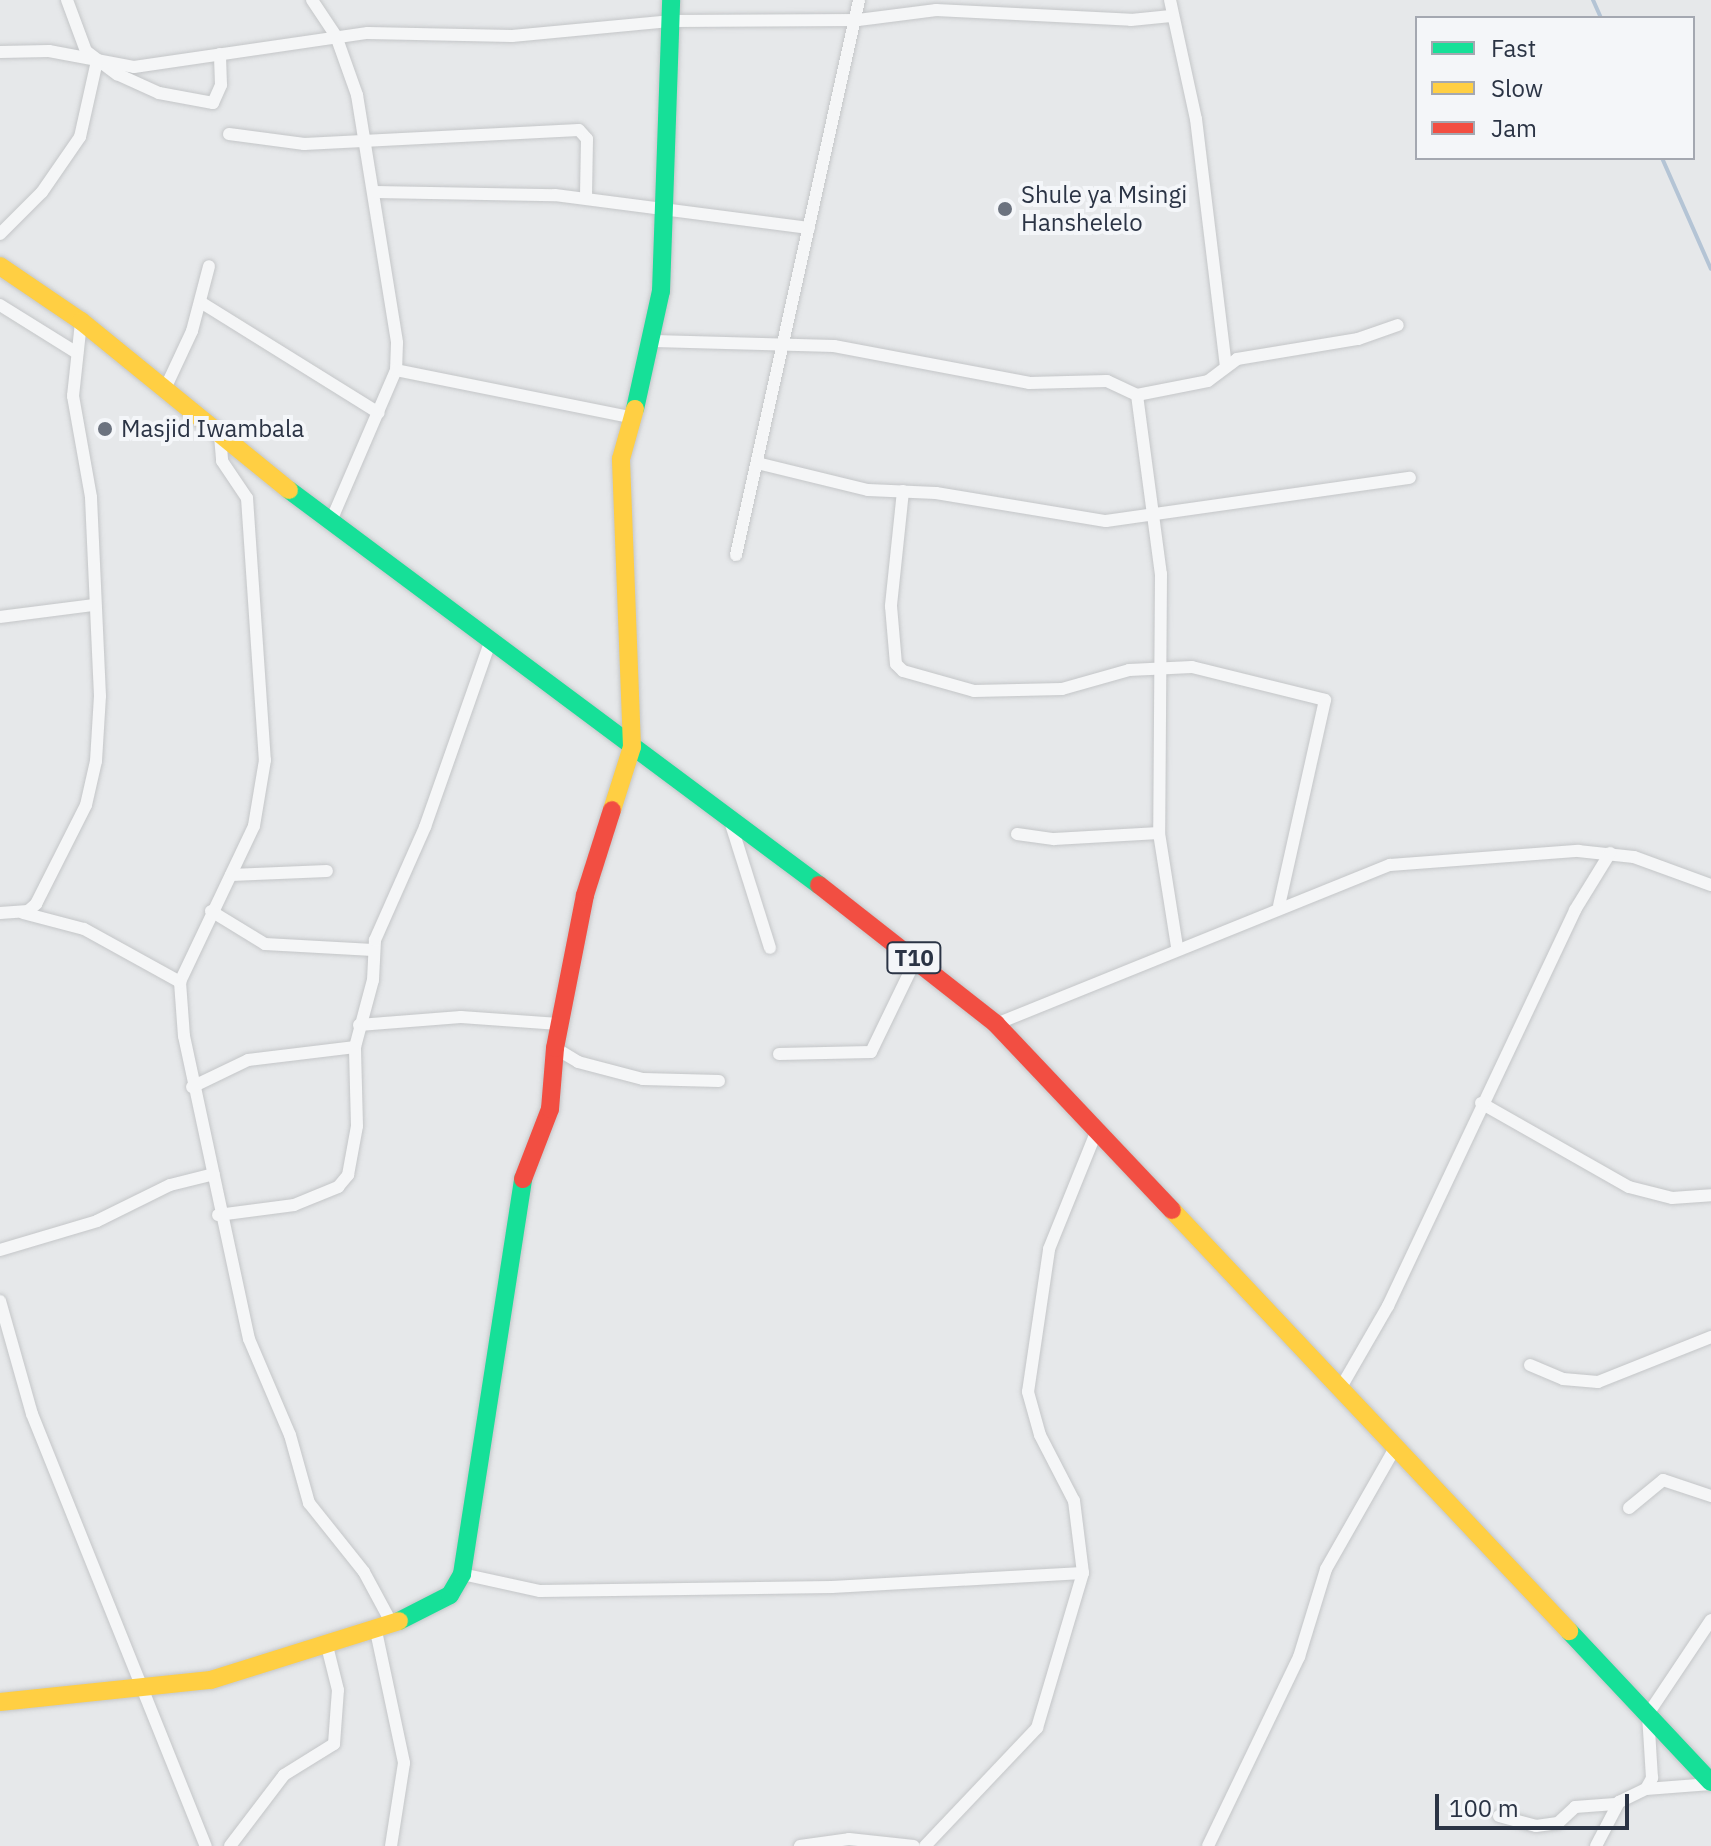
<!DOCTYPE html>
<html>
<head>
<meta charset="utf-8">
<style>
	body { margin:0 }
	#map { position:relative; width:1711px; height:1846px; overflow:hidden; background:#e6e8ea; font-family:"IBM Plex Sans",sans-serif }
	div>[style] { position:absolute }
	.stream>* { height:4px; margin:-2px; padding:0 2px; transform-origin:2px; border-radius:2px; background:#b4c4d5 }
	.roads { filter:drop-shadow(0 0 2px #c4c6c8) drop-shadow(0 0 2px #c4c6c8) }
	.street>* { height:12px; margin:-6px; padding:0 6px; transform-origin:6px; border-radius:6px; background:#f5f6f7 }
	.fast>* { height:18px; margin:-9px; padding:0 9px; transform-origin:9px; border-radius:9px; background:#16e098 }
	.slow>* { height:18px; margin:-9px; padding:0 9px; transform-origin:9px; border-radius:9px; background:#ffcf43 }
	.jam>* { height:18px; margin:-9px; padding:0 9px; transform-origin:9px; border-radius:9px; background:#f24e42 }
	.dots>* { width:22px; height:22px; translate:-50% -50%; box-sizing:border-box; border:4px solid #f4f6f9; border-radius:50% }
	span { translate:-50% -50%; white-space:nowrap; text-align:center; line-height:1.15; -webkit-text-stroke:8px #f4f6f9; paint-order:stroke }
	.shield-label span { padding:2px 6px; background:#f4f6f9; border:2px solid; border-radius:6px; -webkit-text-stroke-width:0 }
	.shield-label { font-size:22px; color:#2b3445; font-weight:700 }
	.poi-label { font-size:24px; color:#2b3445 }
	.left { translate:0 -50%; text-align:left }
	.legend { position:absolute; left:1415px; top:16px; width:280px; height:144px; box-sizing:border-box; background:#f4f6f9; border:2px solid #a4a8b1; margin:0; padding:10px 14px; list-style:none; font-size:24px; color:#2b3445 }
	.legend li { display:flex; align-items:center; gap:16px; height:40px }
	.legend b { width:40px; border:2px solid #a4a8b1 }
	.scale { position:absolute; left:1435px; top:1794px; width:194px; height:36px; box-sizing:border-box; border:4px solid #2b3445; border-top:0; padding-left:10px; font-size:24px; line-height:28px; white-space:nowrap; color:#2b3445; -webkit-text-stroke:6px #f4f6f9; paint-order:stroke }
</style>
</head>
<body>
<div id="map">
	<div class="stream">
		<i style="left:1593px;top:0;width:20px;rotate:66deg"></i>
		<i style="left:1662px;top:158px;width:121px;rotate:66.2deg"></i>
	</div>
	<div class="roads">
		<div class="street">
			<i style="left:67px;top:0;width:54px;rotate:69.6deg"></i>
			<i style="left:86px;top:51px;width:39px;rotate:37deg"></i>
			<i style="left:117px;top:74px;width:46px;rotate:24.3deg"></i>
			<i style="left:159px;top:93px;width:55px;rotate:10.5deg"></i>
			<i style="left:213px;top:103px;width:20px;rotate:-66deg"></i>
			<i style="left:221px;top:85px;width:31px;rotate:-92deg"></i>
			<i style="left:312px;top:0;width:43px;rotate:56.3deg"></i>
			<i style="left:336px;top:36px;width:63px;rotate:70.4deg"></i>
			<i style="left:357px;top:95px;width:251px;rotate:80.8deg"></i>
			<i style="left:397px;top:343px;width:27px;rotate:92deg"></i>
			<i style="left:396px;top:370px;width:167px;rotate:113.3deg"></i>
			<i style="left:1170px;top:0;width:122px;rotate:77.7deg"></i>
			<i style="left:1196px;top:119px;width:249px;rotate:83.1deg"></i>
			<i style="left:0;top:52px;width:49px;rotate:-1.2deg"></i>
			<i style="left:49px;top:51px;width:86px;rotate:10.7deg"></i>
			<i style="left:134px;top:67px;width:236px;rotate:-8.3deg"></i>
			<i style="left:368px;top:33px;width:144px;rotate:1.2deg"></i>
			<i style="left:512px;top:36px;width:161px;rotate:-5.4deg"></i>
			<i style="left:672px;top:21px;width:186px;rotate:-0.3deg"></i>
			<i style="left:858px;top:20px;width:79px;rotate:-7.3deg"></i>
			<i style="left:936px;top:10px;width:195px;rotate:2.9deg"></i>
			<i style="left:1131px;top:20px;width:40px;rotate:-5.7deg"></i>
			<i style="left:229px;top:134px;width:76px;rotate:7.6deg"></i>
			<i style="left:304px;top:144px;width:275px;rotate:-2.9deg"></i>
			<i style="left:579px;top:130px;width:12px;rotate:48deg"></i>
			<i style="left:587px;top:139px;width:59px;rotate:91deg"></i>
			<i style="left:375px;top:192px;width:180px;rotate:1deg"></i>
			<i style="left:555px;top:195px;width:256px;rotate:7.4deg"></i>
			<i style="left:0;top:234px;width:59px;rotate:-45deg"></i>
			<i style="left:42px;top:192px;width:67px;rotate:-55.4deg"></i>
			<i style="left:80px;top:137px;width:78px;rotate:-77.4deg"></i>
			<i style="left:202px;top:303px;width:208px;rotate:31.9deg"></i>
			<i style="left:0;top:305px;width:91px;rotate:31.9deg"></i>
			<i style="left:654px;top:341px;width:180px;rotate:1.6deg"></i>
			<i style="left:834px;top:346px;width:198px;rotate:10.7deg"></i>
			<i style="left:1029px;top:383px;width:78px;rotate:-1.5deg"></i>
			<i style="left:1107px;top:381px;width:33px;rotate:25deg"></i>
			<i style="left:1137px;top:395px;width:181px;rotate:82.4deg"></i>
			<i style="left:1161px;top:574px;width:259px;rotate:90.4deg"></i>
			<i style="left:1159px;top:833px;width:115px;rotate:81deg"></i>
			<i style="left:396px;top:370px;width:238px;rotate:11.4deg"></i>
			<i style="left:164px;top:391px;width:66px;rotate:-65deg"></i>
			<i style="left:192px;top:331px;width:67px;rotate:-75.3deg"></i>
			<i style="left:1137px;top:395px;width:72px;rotate:-11.2deg"></i>
			<i style="left:1208px;top:381px;width:36px;rotate:-37deg"></i>
			<i style="left:1237px;top:359px;width:123px;rotate:-9.4deg"></i>
			<i style="left:1358px;top:339px;width:42px;rotate:-19.3deg"></i>
			<i style="left:220px;top:436px;width:25px;rotate:85deg"></i>
			<i style="left:222px;top:461px;width:45px;rotate:56deg"></i>
			<i style="left:247px;top:498px;width:263px;rotate:86.1deg"></i>
			<i style="left:265px;top:760px;width:67px;rotate:99.5deg"></i>
			<i style="left:254px;top:826px;width:173px;rotate:115.4deg"></i>
			<i style="left:180px;top:982px;width:54px;rotate:85.8deg"></i>
			<i style="left:184px;top:1036px;width:310px;rotate:77.9deg"></i>
			<i style="left:249px;top:1339px;width:104px;rotate:66.9deg"></i>
			<i style="left:290px;top:1435px;width:71px;rotate:74.4deg"></i>
			<i style="left:309px;top:1503px;width:88px;rotate:51.4deg"></i>
			<i style="left:364px;top:1572px;width:59px;rotate:61.7deg"></i>
			<i style="left:757px;top:463px;width:114px;rotate:13.7deg"></i>
			<i style="left:868px;top:490px;width:68px;rotate:2.5deg"></i>
			<i style="left:936px;top:493px;width:172px;rotate:9.4deg"></i>
			<i style="left:1106px;top:521px;width:307px;rotate:-8.1deg"></i>
			<i style="left:903px;top:491px;width:116px;rotate:96deg"></i>
			<i style="left:891px;top:606px;width:58px;rotate:85.1deg"></i>
			<i style="left:896px;top:664px;width:10px;rotate:45deg"></i>
			<i style="left:903px;top:671px;width:74px;rotate:15.7deg"></i>
			<i style="left:974px;top:691px;width:88px;rotate:-1.3deg"></i>
			<i style="left:1062px;top:689px;width:70px;rotate:-15.8deg"></i>
			<i style="left:1129px;top:670px;width:63px;rotate:-2.7deg"></i>
			<i style="left:1192px;top:667px;width:137px;rotate:13.9deg"></i>
			<i style="left:1325px;top:700px;width:211px;rotate:102.6deg"></i>
			<i style="left:736px;top:555px;width:568px;rotate:-77.5deg"></i>
			<i style="left:0;top:617px;width:95px;rotate:-7.3deg"></i>
			<i style="left:730px;top:821px;width:133px;rotate:72.5deg"></i>
			<i style="left:1017px;top:834px;width:37px;rotate:8deg"></i>
			<i style="left:1054px;top:839px;width:105px;rotate:-3.3deg"></i>
			<i style="left:231px;top:875px;width:96px;rotate:-2.4deg"></i>
			<i style="left:211px;top:911px;width:63px;rotate:31.4deg"></i>
			<i style="left:265px;top:944px;width:108px;rotate:3.2deg"></i>
			<i style="left:0;top:913px;width:28px;rotate:-4deg"></i>
			<i style="left:28px;top:911px;width:11px;rotate:-41deg"></i>
			<i style="left:36px;top:904px;width:111px;rotate:-63.2deg"></i>
			<i style="left:86px;top:805px;width:45px;rotate:-77.2deg"></i>
			<i style="left:96px;top:761px;width:65px;rotate:-86.5deg"></i>
			<i style="left:100px;top:696px;width:199px;rotate:-92.6deg"></i>
			<i style="left:91px;top:497px;width:103px;rotate:-100.1deg"></i>
			<i style="left:73px;top:396px;width:74px;rotate:-83.8deg"></i>
			<i style="left:23px;top:913px;width:63px;rotate:14.7deg"></i>
			<i style="left:84px;top:929px;width:110px;rotate:28.9deg"></i>
			<i style="left:996px;top:1024px;width:425px;rotate:-22deg"></i>
			<i style="left:1390px;top:865px;width:189px;rotate:-4.3deg"></i>
			<i style="left:1578px;top:851px;width:56px;rotate:6.1deg"></i>
			<i style="left:1634px;top:857px;width:82px;rotate:20deg"></i>
			<i style="left:359px;top:1025px;width:102px;rotate:-4.5deg"></i>
			<i style="left:461px;top:1017px;width:98px;rotate:4.1deg"></i>
			<i style="left:555px;top:1048px;width:27px;rotate:31deg"></i>
			<i style="left:578px;top:1062px;width:67px;rotate:14.7deg"></i>
			<i style="left:643px;top:1079px;width:76px;rotate:1.5deg"></i>
			<i style="left:779px;top:1054px;width:92px;rotate:-1.2deg"></i>
			<i style="left:871px;top:1052px;width:103px;rotate:-64.2deg"></i>
			<i style="left:192px;top:1087px;width:62px;rotate:-25.7deg"></i>
			<i style="left:248px;top:1060px;width:108px;rotate:-6.9deg"></i>
			<i style="left:1481px;top:1103px;width:170px;rotate:29.6deg"></i>
			<i style="left:1629px;top:1187px;width:44px;rotate:14.3deg"></i>
			<i style="left:1672px;top:1198px;width:39px;rotate:-4deg"></i>
			<i style="left:218px;top:1215px;width:77px;rotate:-7.5deg"></i>
			<i style="left:294px;top:1205px;width:48px;rotate:-22.2deg"></i>
			<i style="left:338px;top:1187px;width:16px;rotate:-50deg"></i>
			<i style="left:348px;top:1175px;width:50px;rotate:-79.6deg"></i>
			<i style="left:357px;top:1126px;width:79px;rotate:-91.5deg"></i>
			<i style="left:355px;top:1047px;width:69px;rotate:-75deg"></i>
			<i style="left:373px;top:980px;width:40px;rotate:-87.1deg"></i>
			<i style="left:375px;top:940px;width:124px;rotate:-66.1deg"></i>
			<i style="left:425px;top:827px;width:196px;rotate:-70.6deg"></i>
			<i style="left:0;top:1250px;width:101px;rotate:-16.6deg"></i>
			<i style="left:97px;top:1221px;width:81px;rotate:-26.3deg"></i>
			<i style="left:170px;top:1185px;width:45px;rotate:-14deg"></i>
			<i style="left:0;top:1301px;width:117px;rotate:74.2deg"></i>
			<i style="left:32px;top:1414px;width:466px;rotate:68.1deg"></i>
			<i style="left:1530px;top:1365px;width:36px;rotate:23deg"></i>
			<i style="left:1563px;top:1379px;width:35px;rotate:5deg"></i>
			<i style="left:1598px;top:1382px;width:122px;rotate:-21.7deg"></i>
			<i style="left:1340px;top:1389px;width:96px;rotate:-60deg"></i>
			<i style="left:1388px;top:1306px;width:438px;rotate:-64.7deg"></i>
			<i style="left:1575px;top:910px;width:67px;rotate:-58.4deg"></i>
			<i style="left:1629px;top:1508px;width:44px;rotate:-39.5deg"></i>
			<i style="left:1663px;top:1480px;width:51px;rotate:18.4deg"></i>
			<i style="left:462px;top:1574px;width:80px;rotate:12.3deg"></i>
			<i style="left:540px;top:1591px;width:292px;rotate:-0.8deg"></i>
			<i style="left:832px;top:1587px;width:251px;rotate:-3.2deg"></i>
			<i style="left:376px;top:1631px;width:135px;rotate:78deg"></i>
			<i style="left:404px;top:1763px;width:84px;rotate:98.9deg"></i>
			<i style="left:1646px;top:1789px;width:13px;rotate:-61deg"></i>
			<i style="left:1652px;top:1778px;width:64px;rotate:-93.6deg"></i>
			<i style="left:1648px;top:1714px;width:113px;rotate:-56.2deg"></i>
			<i style="left:1499px;top:1816px;width:38px;rotate:15deg"></i>
			<i style="left:1536px;top:1826px;width:22px;rotate:-8deg"></i>
			<i style="left:1558px;top:1823px;width:23px;rotate:-43deg"></i>
			<i style="left:1575px;top:1807px;width:40px;rotate:-4.3deg"></i>
			<i style="left:230px;top:1846px;width:89px;rotate:-52.7deg"></i>
			<i style="left:284px;top:1775px;width:59px;rotate:-31.8deg"></i>
			<i style="left:334px;top:1744px;width:54px;rotate:-85.8deg"></i>
			<i style="left:338px;top:1690px;width:49px;rotate:-104deg"></i>
			<i style="left:800px;top:1846px;width:49px;rotate:-8.1deg"></i>
			<i style="left:849px;top:1839px;width:65px;rotate:6.1deg"></i>
			<i style="left:925px;top:1846px;width:163px;rotate:-46.5deg"></i>
			<i style="left:1037px;top:1728px;width:162px;rotate:-73.5deg"></i>
			<i style="left:1083px;top:1573px;width:73px;rotate:-97.1deg"></i>
			<i style="left:1074px;top:1501px;width:74px;rotate:-117.3deg"></i>
			<i style="left:1040px;top:1435px;width:45px;rotate:-105.6deg"></i>
			<i style="left:1028px;top:1392px;width:145px;rotate:-81.6deg"></i>
			<i style="left:1049px;top:1249px;width:128px;rotate:-68deg"></i>
			<i style="left:1208px;top:1846px;width:210px;rotate:-64.3deg"></i>
			<i style="left:1299px;top:1657px;width:92px;rotate:-72.9deg"></i>
			<i style="left:1326px;top:1569px;width:137px;rotate:-60.3deg"></i>
			<i style="left:1596px;top:1846px;width:50px;rotate:-62.4deg"></i>
			<i style="left:1619px;top:1802px;width:30px;rotate:-26deg"></i>
			<i style="left:1646px;top:1789px;width:65px;rotate:-4.4deg"></i>
		</div>
		<div class="fast">
			<i style="left:635px;top:409px;width:121px;rotate:-77.6deg"></i>
			<i style="left:661px;top:291px;width:291px;rotate:-88deg"></i>
			<i style="left:289px;top:490px;width:661px;rotate:36.7deg"></i>
			<i style="left:399px;top:1621px;width:57px;rotate:-27deg"></i>
			<i style="left:450px;top:1595px;width:24px;rotate:-60deg"></i>
			<i style="left:462px;top:1574px;width:400px;rotate:-81.2deg"></i>
			<i style="left:1569px;top:1631px;width:207px;rotate:46.8deg"></i>
		</div>
		<div class="slow">
			<i style="left:0;top:266px;width:98px;rotate:34.2deg"></i>
			<i style="left:81px;top:321px;width:268px;rotate:39.1deg"></i>
			<i style="left:612px;top:810px;width:66px;rotate:-72.4deg"></i>
			<i style="left:632px;top:747px;width:288px;rotate:-92.2deg"></i>
			<i style="left:621px;top:459px;width:52px;rotate:-74.4deg"></i>
			<i style="left:1172px;top:1210px;width:579px;rotate:46.68deg"></i>
			<i style="left:0;top:1702px;width:212px;rotate:-6deg"></i>
			<i style="left:211px;top:1680px;width:197px;rotate:-17.4deg"></i>
		</div>
		<div class="jam">
			<i style="left:819px;top:885px;width:225px;rotate:38.1deg"></i>
			<i style="left:996px;top:1024px;width:256px;rotate:46.6deg"></i>
			<i style="left:523px;top:1179px;width:75px;rotate:-68.9deg"></i>
			<i style="left:550px;top:1109px;width:61px;rotate:-85.3deg"></i>
			<i style="left:555px;top:1048px;width:156px;rotate:-78.9deg"></i>
			<i style="left:585px;top:895px;width:89px;rotate:-72.4deg"></i>
		</div>
	</div>
	<div class="dots">
		<i style="left:1005px;top:209px;background:#6c737f"></i>
		<i style="left:105px;top:429px;background:#6c737f"></i>
	</div>
	<div class="shield-label">
		<span style="left:914px;top:958px">T10</span>
	</div>
	<div class="poi-label">
		<span class="left" style="left:1021px;top:209px">Shule ya Msingi<br>Hanshelelo</span>
		<span class="left" style="left:121px;top:429px">Masjid Iwambala</span>
	</div>
	<ul class="legend">
	<li><b style="height:10px;background:#16e098"></b>Fast</li>
	<li><b style="height:10px;background:#ffcf43"></b>Slow</li>
	<li><b style="height:10px;background:#f24e42"></b>Jam</li>
	</ul>
	<div class="scale">100 m</div>
</div>
</body>
</html>
